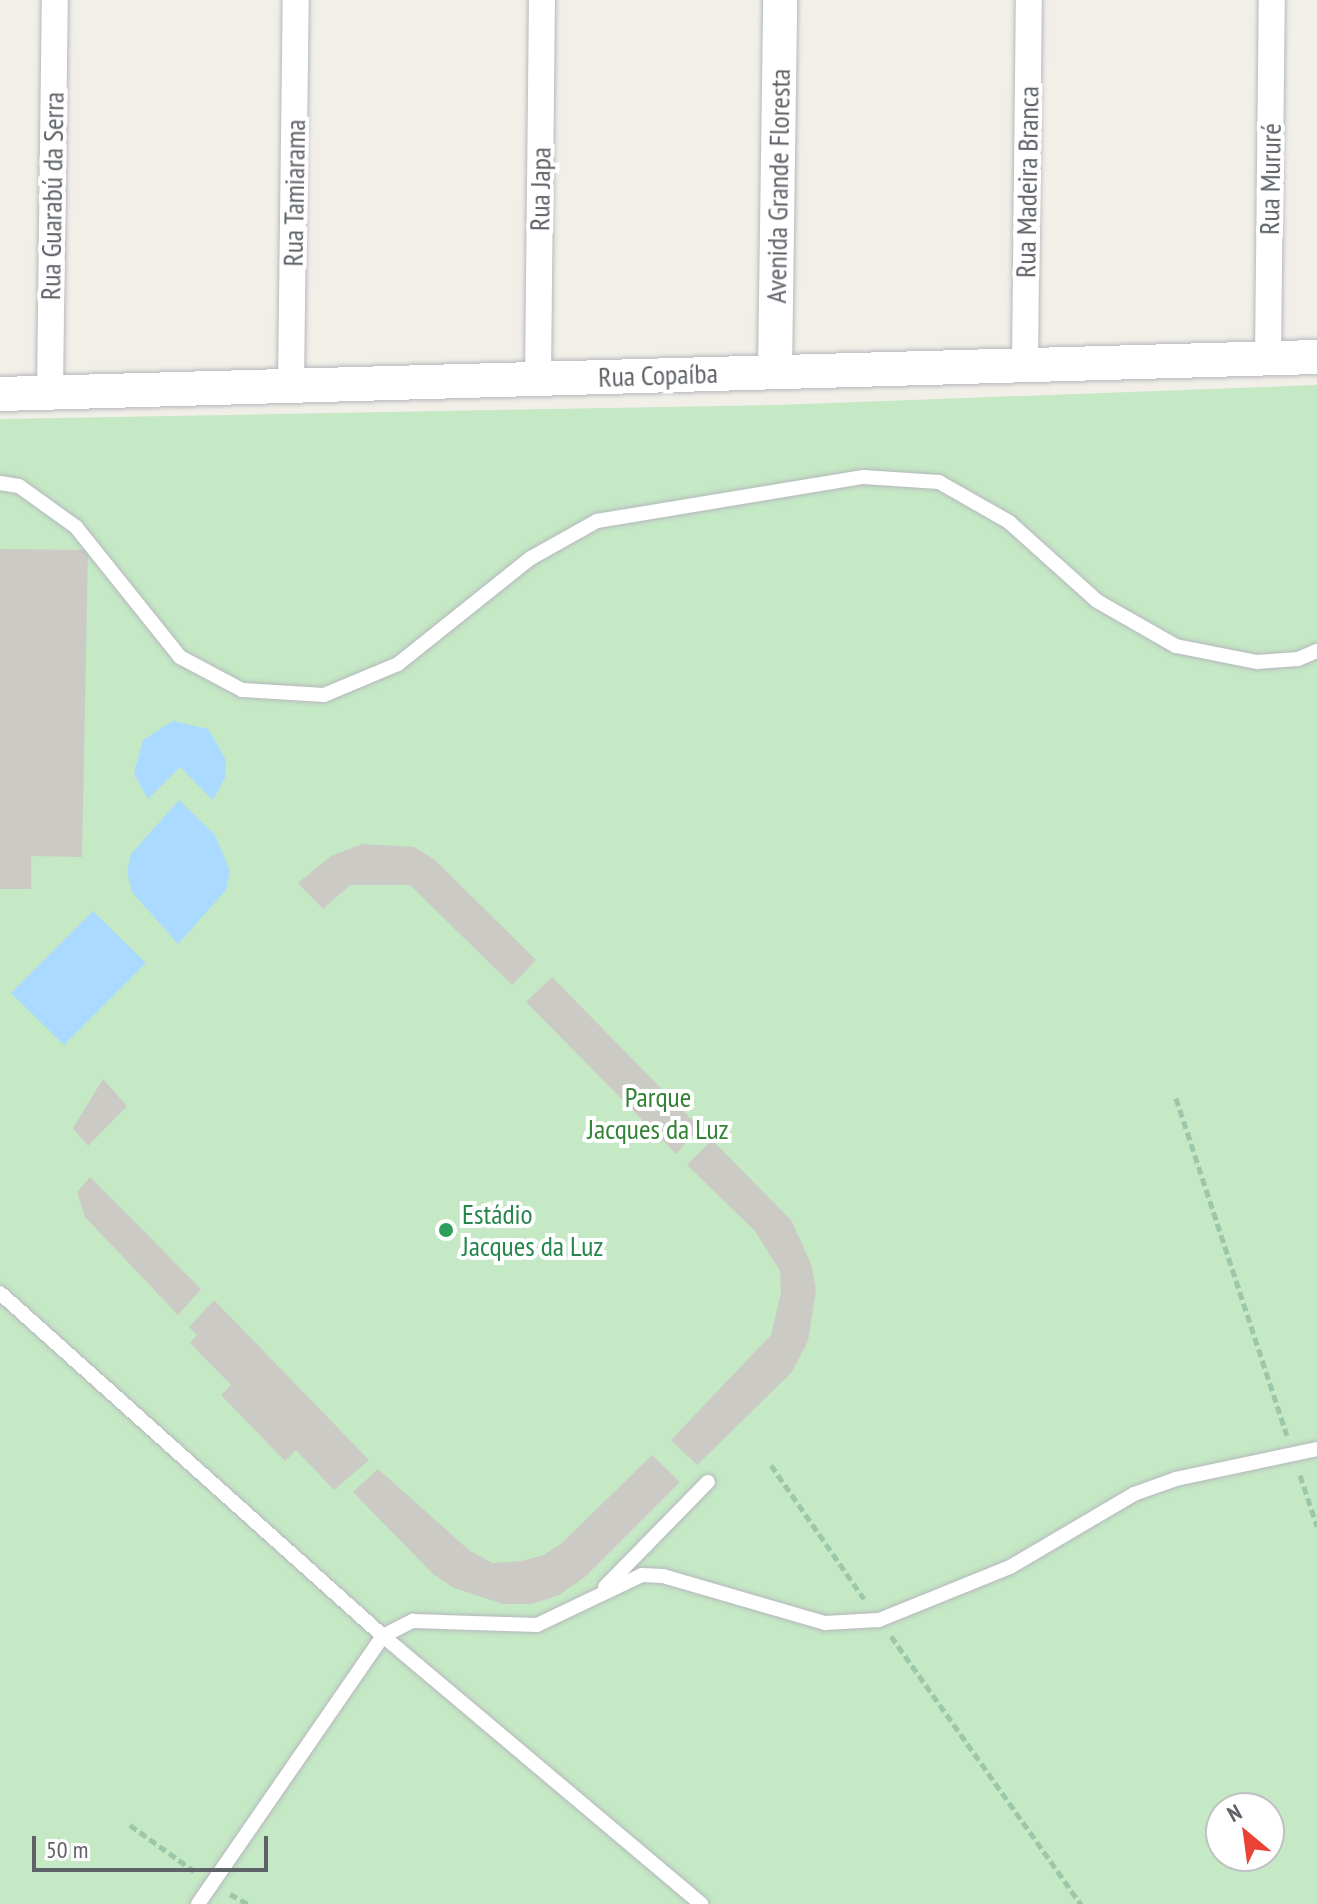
<!DOCTYPE html>
<html>
<head>
<meta charset="utf-8">
<style>
	body { margin:0 }
	#map { position:relative; width:1317px; height:1904px; overflow:hidden; background:#f1efe8; font-family:"PT Sans Narrow",sans-serif }
	div>[style] { position:absolute }
	.green>* { inset:0; background:#c5e8c5 }
	.water>* { inset:0; background:#aadaff }
	.building>* { inset:0; background:#cccac5 }
	.path>* { height:5px; margin-top:-2.5px; transform-origin:0; background:repeating-linear-gradient(90deg,#9cc7a9 0 8px,transparent 0 12px) }
	.roads { filter:drop-shadow(0 0 2px #b5b8bc) drop-shadow(0 0 2px #b5b8bc) }
	.service>* { height:14px; margin:-7px; padding:0 7px; transform-origin:7px; border-radius:7px; background:#fff }
	.minor>* { height:26px; margin:-13px; padding:0 13px; transform-origin:13px; border-radius:13px; background:#fff }
	.tertiary>* { height:34px; margin:-17px; padding:0 17px; transform-origin:17px; border-radius:17px; background:#fff }
	.dots>* { width:22px; height:22px; translate:-50% -50%; box-sizing:border-box; border:4px solid #fff; border-radius:50% }
	span { translate:-50% -50%; white-space:nowrap; text-align:center; line-height:1.15; -webkit-text-stroke:8px #fff; paint-order:stroke }
	.street-label { font-size:28px; color:#5f6368 }
	.park-label { font-size:28px; color:#348238 }
	.leisure-label { font-size:28px; color:#27864d }
	.left { translate:0 -50%; text-align:left }
	.north { position:absolute; left:1205px; top:1792px; width:80px; height:80px; box-sizing:border-box; background:#fff; border:2px solid #bfc1c3; border-radius:50%; rotate:331deg; font-size:22px; font-weight:700; line-height:32px; text-align:center; color:#5f6368 }
	.north::after { content:''; display:block; margin:auto; width:28px; height:36px; background:#ea4335; clip-path:polygon(50% 0,100% 100%,50% 72%,0 100%) }
	.scale { position:absolute; left:32px; top:1836px; width:236px; height:36px; box-sizing:border-box; border:4px solid #5f6368; border-top:0; padding-left:10px; font-size:24px; line-height:28px; white-space:nowrap; color:#5f6368; -webkit-text-stroke:6px #fff; paint-order:stroke }
</style>
</head>
<body>
<div id="map">
	<div class="green">
		<i style="clip-path:polygon(evenodd,1317px 385px,1317px 1904px,0 1904px,0 419px,777px 405px,1317px 385px,1221px 1808px,1269px 1808px,1269px 1856px,1221px 1856px,1221px 1808px)"></i>
	</div>
	<div class="water">
		<i style="clip-path:polygon(173px 721px,208px 729px,226px 760px,225px 778px,213px 800px,180px 767px,148px 799px,134px 774px,143px 740px)"></i>
		<i style="clip-path:polygon(179px 800px,215px 835px,230px 871px,226px 890px,178px 944px,132px 892px,127px 872px,131px 854px)"></i>
		<i style="clip-path:polygon(93px 911px,146px 963px,64px 1045px,11px 993px)"></i>
	</div>
	<div class="building">
		<i style="clip-path:polygon(0 549px,88px 550px,82px 857px,31px 856px,31px 889px,0 889px)"></i>
		<i style="clip-path:polygon(362px 844px,414px 847px,435px 860px,536px 960px,512px 985px,410px 885px,350px 885px,323px 909px,298px 883px,331px 856px)"></i>
		<i style="clip-path:polygon(552px 977px,699px 1127px,676px 1154px,526px 1002px)"></i>
		<i style="clip-path:polygon(103px 1079px,127px 1106px,88px 1146px,73px 1128px)"></i>
		<i style="clip-path:polygon(712px 1140px,791px 1220px,811px 1264px,816px 1290px,808px 1341px,792px 1372px,697px 1465px,671px 1440px,771px 1335px,781px 1292px,780px 1271px,755px 1231px,687px 1165px)"></i>
		<i style="clip-path:polygon(90px 1177px,201px 1289px,178px 1315px,85px 1217px,77px 1192px)"></i>
		<i style="clip-path:polygon(214px 1300px,369px 1460px,334px 1490px,296px 1450px,285px 1461px,221px 1395px,231px 1385px,190px 1343px,197px 1335px,189px 1327px)"></i>
		<i style="clip-path:polygon(652px 1455px,680px 1482px,585px 1577px,559px 1595px,532px 1604px,503px 1604px,454px 1588px,433px 1574px,353px 1492px,378px 1469px,470px 1551px,493px 1563px,521px 1561px,544px 1555px,563px 1542px)"></i>
	</div>
	<div class="path">
		<i style="left:1176px;top:1098px;width:355px;rotate:71.8deg"></i>
		<i style="left:771px;top:1465px;width:163px;rotate:55.2deg"></i>
		<i style="left:1300px;top:1475px;width:54px;rotate:71.6deg"></i>
		<i style="left:891px;top:1636px;width:329px;rotate:54.7deg"></i>
		<i style="left:130px;top:1825px;width:79px;rotate:35.7deg"></i>
		<i style="left:230px;top:1894px;width:21px;rotate:29deg"></i>
	</div>
	<div class="roads">
		<div class="service">
			<i style="left:0;top:483px;width:19px;rotate:9deg"></i>
			<i style="left:19px;top:486px;width:70px;rotate:35.7deg"></i>
			<i style="left:76px;top:527px;width:166px;rotate:51.3deg"></i>
			<i style="left:180px;top:657px;width:70px;rotate:28deg"></i>
			<i style="left:242px;top:690px;width:82px;rotate:3.5deg"></i>
			<i style="left:324px;top:695px;width:80px;rotate:-22.7deg"></i>
			<i style="left:398px;top:664px;width:170px;rotate:-38.6deg"></i>
			<i style="left:531px;top:558px;width:76px;rotate:-29.3deg"></i>
			<i style="left:597px;top:521px;width:270px;rotate:-9.4deg"></i>
			<i style="left:863px;top:477px;width:76px;rotate:3.8deg"></i>
			<i style="left:939px;top:482px;width:81px;rotate:29.7deg"></i>
			<i style="left:1009px;top:522px;width:118px;rotate:41.9deg"></i>
			<i style="left:1097px;top:601px;width:91px;rotate:29.7deg"></i>
			<i style="left:1176px;top:646px;width:83px;rotate:11.2deg"></i>
			<i style="left:1257px;top:662px;width:41px;rotate:-4.2deg"></i>
			<i style="left:1298px;top:659px;width:21px;rotate:-23deg"></i>
			<i style="left:0;top:1293px;width:514px;rotate:41.85deg"></i>
			<i style="left:383px;top:1636px;width:416px;rotate:40.1deg"></i>
			<i style="left:605px;top:1587px;width:147px;rotate:-45.6deg"></i>
			<i style="left:198px;top:1904px;width:326px;rotate:-55.4deg"></i>
			<i style="left:383px;top:1636px;width:34px;rotate:-27deg"></i>
			<i style="left:413px;top:1621px;width:124px;rotate:1.8deg"></i>
			<i style="left:537px;top:1625px;width:116px;rotate:-25.5deg"></i>
			<i style="left:642px;top:1575px;width:21px;rotate:3deg"></i>
			<i style="left:663px;top:1576px;width:169px;rotate:16.2deg"></i>
			<i style="left:825px;top:1623px;width:54px;rotate:-3.2deg"></i>
			<i style="left:879px;top:1620px;width:141px;rotate:-22deg"></i>
			<i style="left:1010px;top:1567px;width:144px;rotate:-30.5deg"></i>
			<i style="left:1134px;top:1494px;width:45px;rotate:-19.7deg"></i>
			<i style="left:1176px;top:1479px;width:144px;rotate:-12deg"></i>
		</div>
		<div class="minor">
			<i style="left:1268px;top:358px;width:358px;rotate:-89.4deg"></i>
			<i style="left:1025px;top:365px;width:365px;rotate:-89.4deg"></i>
			<i style="left:538px;top:378px;width:378px;rotate:-89.4deg"></i>
			<i style="left:291px;top:385px;width:385px;rotate:-89.3deg"></i>
			<i style="left:50px;top:392px;width:392px;rotate:-89.3deg"></i>
		</div>
		<div class="tertiary">
			<i style="left:775px;top:372px;width:372px;rotate:-89.2deg"></i>
			<i style="left:0;top:394px;width:1318px;rotate:-1.61deg"></i>
		</div>
	</div>
	<div class="dots">
		<i style="left:446px;top:1230px;background:#2e9e5b"></i>
	</div>
	<div class="street-label">
		<span style="left:1270px;top:179px;rotate:-89deg">Rua Mururé</span>
		<span style="left:1027px;top:182px;rotate:-89deg">Rua Madeira Branca</span>
		<span style="left:778px;top:186px;rotate:-89deg">Avenida Grande Floresta</span>
		<span style="left:540px;top:189px;rotate:-89deg">Rua Japa</span>
		<span style="left:294px;top:193px;rotate:-89deg">Rua Tamiarama</span>
		<span style="left:52px;top:196px;rotate:-89deg">Rua Guarabú da Serra</span>
		<span style="left:658px;top:375px;rotate:-2deg">Rua Copaíba</span>
	</div>
	<div class="park-label">
		<span style="left:658px;top:1113px">Parque<br>Jacques da Luz</span>
	</div>
	<div class="leisure-label">
		<span class="left" style="left:462px;top:1230px">Estádio<br>Jacques da Luz</span>
	</div>
	<div class="north">N</div>
	<div class="scale">50 m</div>
</div>
</body>
</html>
